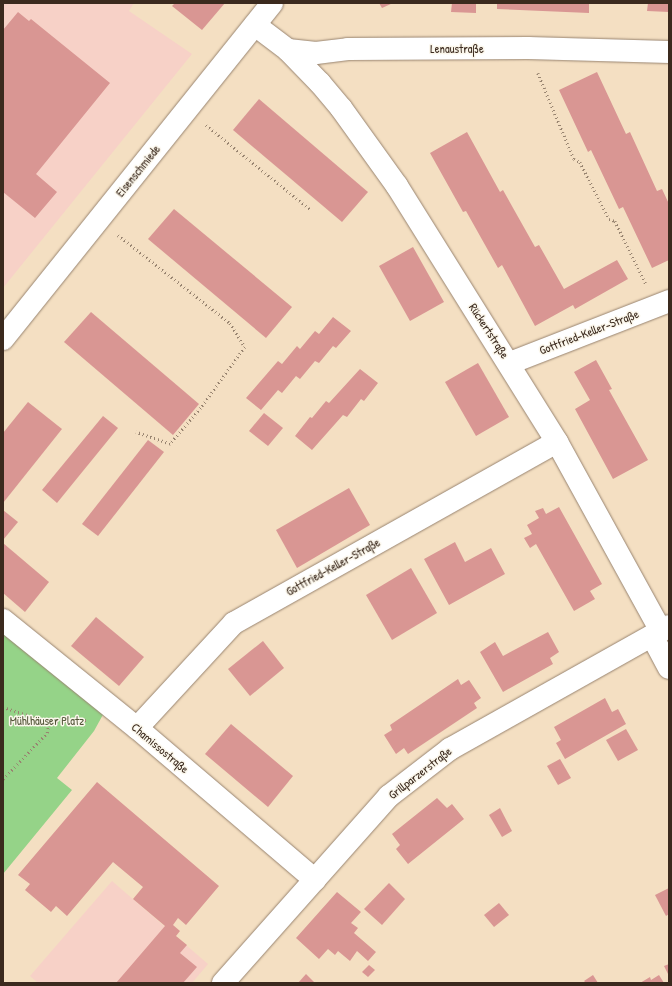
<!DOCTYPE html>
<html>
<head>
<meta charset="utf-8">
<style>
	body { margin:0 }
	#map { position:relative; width:672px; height:986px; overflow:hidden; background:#f4dfc2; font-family:"Patrick Hand",sans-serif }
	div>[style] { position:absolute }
	.built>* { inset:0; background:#f7d1c7 }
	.green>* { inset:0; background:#95d388 }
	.building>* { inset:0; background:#d99693 }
	.path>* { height:2.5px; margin-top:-1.25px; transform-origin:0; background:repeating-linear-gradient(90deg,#988470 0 1px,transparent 0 4px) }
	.roads { filter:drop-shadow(0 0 1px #988470) drop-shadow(0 0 1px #988470) }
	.minor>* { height:22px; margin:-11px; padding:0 11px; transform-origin:11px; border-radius:11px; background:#fff }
	.tertiary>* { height:22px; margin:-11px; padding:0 11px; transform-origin:11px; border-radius:11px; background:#fff }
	span { translate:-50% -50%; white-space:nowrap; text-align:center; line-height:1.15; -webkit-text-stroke:3px #fbf7ec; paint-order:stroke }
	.street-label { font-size:12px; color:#3b2a1e }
	.park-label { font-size:12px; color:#525438 }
	.frame { position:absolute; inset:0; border:4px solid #3b2a1e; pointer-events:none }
</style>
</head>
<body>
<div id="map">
	<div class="built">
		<i style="clip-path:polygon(3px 3px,134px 3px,129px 11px,192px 54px,3px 288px)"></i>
		<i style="clip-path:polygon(112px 881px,208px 964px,192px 983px,38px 983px,30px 976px)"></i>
	</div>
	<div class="green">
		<i style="clip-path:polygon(3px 631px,105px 711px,94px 731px,57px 778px,72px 790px,3px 874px)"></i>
	</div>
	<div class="building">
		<i style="clip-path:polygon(175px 3px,225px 3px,202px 30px,172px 6px)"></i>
		<i style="clip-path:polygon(379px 3px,393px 3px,382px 8px)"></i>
		<i style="clip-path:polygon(452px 3px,476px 3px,476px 13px,451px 12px)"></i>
		<i style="clip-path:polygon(497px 3px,589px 3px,589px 13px,497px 9px)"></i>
		<i style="clip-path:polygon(648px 3px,669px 3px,669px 12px,647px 11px)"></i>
		<i style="clip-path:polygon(18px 12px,29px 21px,31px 19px,110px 83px,36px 174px,57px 192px,35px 218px,3px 192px,3px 30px)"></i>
		<i style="clip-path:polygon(597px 72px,626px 134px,630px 132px,657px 191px,662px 189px,669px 204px,669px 260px,652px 268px,623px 207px,619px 209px,591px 150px,588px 152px,559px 90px)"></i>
		<i style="clip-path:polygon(259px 99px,368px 192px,342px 222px,233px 130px)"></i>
		<i style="clip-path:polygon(467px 132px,500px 192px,503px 190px,535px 247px,539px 245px,564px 289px,617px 260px,628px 279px,575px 309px,573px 305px,535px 326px,502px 265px,498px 268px,466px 211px,463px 212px,430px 153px)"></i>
		<i style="clip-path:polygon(174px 209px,292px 307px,266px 338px,148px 239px)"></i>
		<i style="clip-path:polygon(413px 247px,444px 302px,410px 321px,379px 266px)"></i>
		<i style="clip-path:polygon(91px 312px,199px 404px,173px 435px,64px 342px)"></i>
		<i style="clip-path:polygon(333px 317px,351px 331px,336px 348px,333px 346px,319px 363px,315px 361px,300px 379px,296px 376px,282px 393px,278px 390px,261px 410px,246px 398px,278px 361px,282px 364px,297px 346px,300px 349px,315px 331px,319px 334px)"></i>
		<i style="clip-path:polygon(596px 360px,612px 389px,609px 390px,648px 460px,613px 479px,575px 409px,590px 400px,574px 372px)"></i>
		<i style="clip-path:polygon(478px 363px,509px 417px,476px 436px,445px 382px)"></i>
		<i style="clip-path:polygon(360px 369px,378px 383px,364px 401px,361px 399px,347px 417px,343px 415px,312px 450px,295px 436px,310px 417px,312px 418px,326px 401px,329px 403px)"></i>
		<i style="clip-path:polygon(28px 402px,62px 429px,3px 503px,3px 433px)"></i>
		<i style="clip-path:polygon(264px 413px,283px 428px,268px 446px,249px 431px)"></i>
		<i style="clip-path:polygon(103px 416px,118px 428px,57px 503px,42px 490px)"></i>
		<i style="clip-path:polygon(148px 440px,164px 452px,98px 536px,82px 524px)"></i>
		<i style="clip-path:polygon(349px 488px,370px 525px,297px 568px,276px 530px)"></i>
		<i style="clip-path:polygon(559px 507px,602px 584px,590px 591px,595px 599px,574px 611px,536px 544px,530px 548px,524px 538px,532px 534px,527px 525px,539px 518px,535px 511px,543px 508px,546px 514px)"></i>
		<i style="clip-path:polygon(3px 510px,18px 522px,3px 540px)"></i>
		<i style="clip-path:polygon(455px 542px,465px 562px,491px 548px,505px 574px,449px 605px,424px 559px)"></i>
		<i style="clip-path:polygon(3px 543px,49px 582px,25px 612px,3px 593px)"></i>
		<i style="clip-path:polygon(411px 568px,437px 613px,392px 640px,366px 595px)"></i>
		<i style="clip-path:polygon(96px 617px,144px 657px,119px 686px,71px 646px)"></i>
		<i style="clip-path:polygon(548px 632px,559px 652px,550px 658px,553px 664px,503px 692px,480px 652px,495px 642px,503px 656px)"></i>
		<i style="clip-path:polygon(263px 641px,284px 668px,250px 696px,228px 669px)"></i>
		<i style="clip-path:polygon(458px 679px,461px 685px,469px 680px,481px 698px,474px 703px,477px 708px,408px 754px,404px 748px,396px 754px,384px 735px,392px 730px,390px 725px)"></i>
		<i style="clip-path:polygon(605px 698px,612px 712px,618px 709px,626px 724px,565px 759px,556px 743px,561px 740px,554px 727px)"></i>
		<i style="clip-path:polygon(231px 724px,293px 776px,268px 807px,205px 754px)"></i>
		<i style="clip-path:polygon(626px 729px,638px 750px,618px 761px,606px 740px)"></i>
		<i style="clip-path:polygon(560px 759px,571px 778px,558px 785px,547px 766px)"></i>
		<i style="clip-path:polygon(97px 782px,219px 886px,186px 925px,178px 918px,173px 925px,180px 931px,176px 936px,187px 945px,180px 953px,197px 967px,183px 983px,116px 983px,165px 926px,133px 899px,143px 887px,113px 862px,67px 916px,56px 906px,51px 912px,25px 890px,30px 884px,18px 875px)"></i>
		<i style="clip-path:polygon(437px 798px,447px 808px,452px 804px,464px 819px,408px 864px,396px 849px,400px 845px,392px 834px)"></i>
		<i style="clip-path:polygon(500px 808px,512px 831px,502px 837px,489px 815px)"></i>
		<i style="clip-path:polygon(389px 883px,405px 899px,382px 925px,364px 909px)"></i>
		<i style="clip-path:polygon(669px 888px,669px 914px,666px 916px,655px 895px)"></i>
		<i style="clip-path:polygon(337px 892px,361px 912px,351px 923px,358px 928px,354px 933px,376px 952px,368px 961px,357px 951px,350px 961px,338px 951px,335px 955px,328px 949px,319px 959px,296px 938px)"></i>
		<i style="clip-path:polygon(499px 903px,509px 915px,494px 927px,484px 915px)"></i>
		<i style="clip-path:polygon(669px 964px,669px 976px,664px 966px)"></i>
		<i style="clip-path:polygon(369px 965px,375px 970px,368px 977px,362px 972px)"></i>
		<i style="clip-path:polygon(306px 974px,315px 983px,298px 983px)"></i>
		<i style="clip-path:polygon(593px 975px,598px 983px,586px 983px,584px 981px)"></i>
		<i style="clip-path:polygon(659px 975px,664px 983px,640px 983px,650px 977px,651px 980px)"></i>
	</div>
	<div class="path">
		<i style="left:538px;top:73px;width:93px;rotate:67.3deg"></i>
		<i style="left:574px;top:159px;width:7px;rotate:27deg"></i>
		<i style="left:580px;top:162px;width:64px;rotate:63deg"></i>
		<i style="left:609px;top:219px;width:6px;rotate:18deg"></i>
		<i style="left:615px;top:221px;width:70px;rotate:63.8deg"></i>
		<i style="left:206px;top:125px;width:135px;rotate:39deg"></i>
		<i style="left:118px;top:235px;width:142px;rotate:38.2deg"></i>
		<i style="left:230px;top:323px;width:28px;rotate:58deg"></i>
		<i style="left:245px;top:347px;width:75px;rotate:125.8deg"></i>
		<i style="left:201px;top:408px;width:48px;rotate:130.7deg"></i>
		<i style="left:170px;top:444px;width:36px;rotate:-161deg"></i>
		<i style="left:3px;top:707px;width:48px;rotate:18.1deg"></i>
		<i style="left:49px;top:722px;width:37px;rotate:-3deg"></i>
		<i style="left:3px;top:779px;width:64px;rotate:-46.3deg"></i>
		<i style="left:47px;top:733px;width:11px;rotate:-80deg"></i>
	</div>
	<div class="roads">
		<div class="minor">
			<i style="left:255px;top:25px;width:41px;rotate:37.1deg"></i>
			<i style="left:288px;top:50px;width:46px;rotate:45.9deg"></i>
			<i style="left:320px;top:83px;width:33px;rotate:50deg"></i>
			<i style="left:341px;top:108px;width:96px;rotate:54.3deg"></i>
			<i style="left:397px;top:186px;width:302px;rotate:58deg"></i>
			<i style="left:557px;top:442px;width:216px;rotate:61.2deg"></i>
			<i style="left:288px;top:50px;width:28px;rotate:6deg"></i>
			<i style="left:316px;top:53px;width:32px;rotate:-7deg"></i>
			<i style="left:348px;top:49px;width:180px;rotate:-0.3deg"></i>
			<i style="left:528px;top:48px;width:141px;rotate:1.6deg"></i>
			<i style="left:510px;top:363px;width:171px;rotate:-21.3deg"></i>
			<i style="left:3px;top:620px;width:172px;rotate:38.9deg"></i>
			<i style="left:137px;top:728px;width:234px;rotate:40.5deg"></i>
			<i style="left:652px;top:636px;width:36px;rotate:62deg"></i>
			<i style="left:137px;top:728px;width:143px;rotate:-47.3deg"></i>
			<i style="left:234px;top:623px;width:370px;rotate:-29.3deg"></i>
			<i style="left:223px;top:983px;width:250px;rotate:-48.4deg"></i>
			<i style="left:389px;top:796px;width:77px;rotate:-37.6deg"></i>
			<i style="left:450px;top:749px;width:251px;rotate:-29.3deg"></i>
		</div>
		<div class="tertiary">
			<i style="left:3px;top:339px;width:430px;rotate:-51.3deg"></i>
		</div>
	</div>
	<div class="street-label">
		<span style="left:457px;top:49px">Lenaustraße</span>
		<span style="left:138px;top:171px;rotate:-51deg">Eisenschmiede</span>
		<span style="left:489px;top:331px;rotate:57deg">Rückertstraße</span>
		<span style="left:589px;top:332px;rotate:-21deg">Gottfried-Keller-Straße</span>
		<span style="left:333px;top:567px;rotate:-29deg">Gottfried-Keller-Straße</span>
		<span style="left:160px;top:748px;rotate:40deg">Chamissostraße</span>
		<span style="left:420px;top:773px;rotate:-38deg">Grillparzerstraße</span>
	</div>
	<div class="park-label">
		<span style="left:47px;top:721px">Mühlhäuser Platz</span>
	</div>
	<div class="frame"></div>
</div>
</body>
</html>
